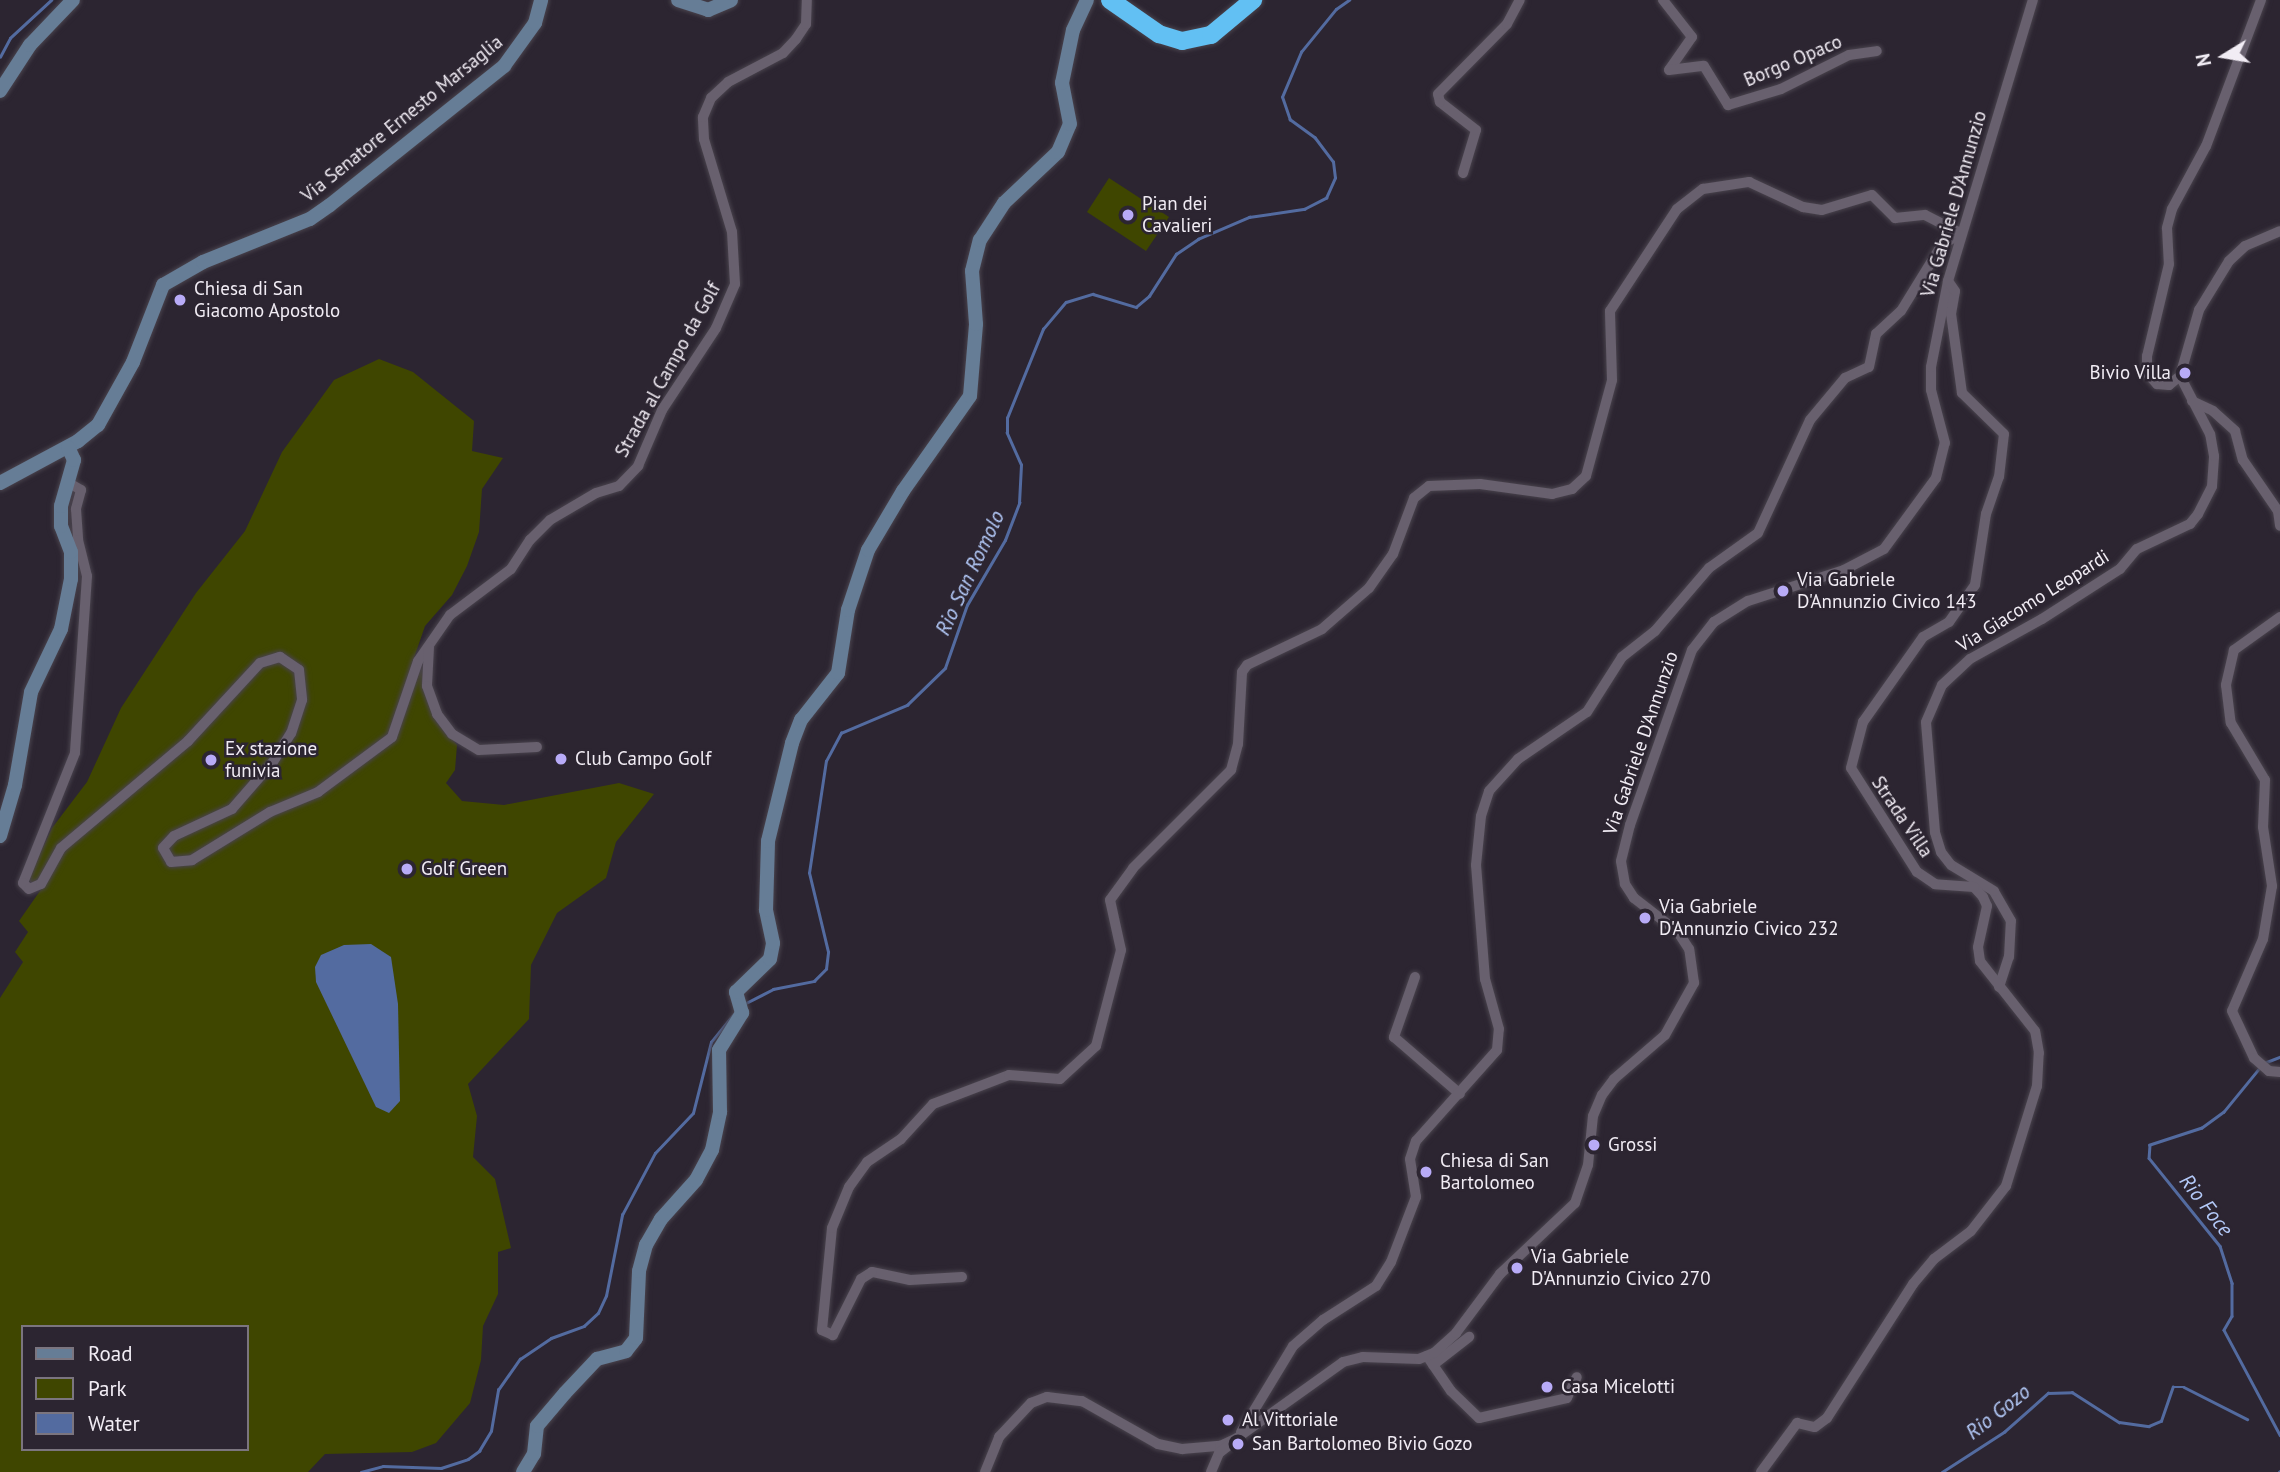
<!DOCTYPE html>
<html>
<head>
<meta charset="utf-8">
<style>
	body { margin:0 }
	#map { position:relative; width:2280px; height:1472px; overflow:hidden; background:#2c2531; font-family:"PT Sans",sans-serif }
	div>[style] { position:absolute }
	.green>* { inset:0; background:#3f4600 }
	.water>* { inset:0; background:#536ba0 }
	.stream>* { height:2.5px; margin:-1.25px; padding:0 1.25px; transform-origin:1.25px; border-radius:1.25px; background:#536ba0 }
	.roads { filter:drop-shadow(0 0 2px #49434d) drop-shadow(0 0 2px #49434d) }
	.street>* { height:10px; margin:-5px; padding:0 5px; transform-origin:5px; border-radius:5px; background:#68606e }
	.secondary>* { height:14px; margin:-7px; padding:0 7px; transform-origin:7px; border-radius:7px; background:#667d96 }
	.highway>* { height:18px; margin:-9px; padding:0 9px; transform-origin:9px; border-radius:9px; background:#62c0f3 }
	.dots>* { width:19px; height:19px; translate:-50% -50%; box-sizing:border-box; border:4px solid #2c2531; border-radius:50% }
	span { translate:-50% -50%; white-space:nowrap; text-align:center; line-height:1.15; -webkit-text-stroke:5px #2c2531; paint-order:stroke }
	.street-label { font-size:19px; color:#f1ecf4 }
	.poi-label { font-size:19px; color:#f1ecf4 }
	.left { translate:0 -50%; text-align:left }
	.right { translate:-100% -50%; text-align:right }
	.water-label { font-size:21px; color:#b3c9f8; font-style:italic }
	.legend { position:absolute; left:21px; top:1325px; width:228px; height:126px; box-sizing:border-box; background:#2c2531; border:2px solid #7b757f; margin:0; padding:9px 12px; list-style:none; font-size:21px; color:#f1ecf4 }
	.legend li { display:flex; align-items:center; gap:14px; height:35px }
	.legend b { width:35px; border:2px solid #7b757f }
	.north { position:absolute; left:2189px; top:21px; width:70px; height:70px; -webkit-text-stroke:5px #2c2531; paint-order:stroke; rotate:259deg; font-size:19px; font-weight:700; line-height:28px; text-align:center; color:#f1ecf4 }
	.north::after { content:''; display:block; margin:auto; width:24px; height:32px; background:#f1ecf4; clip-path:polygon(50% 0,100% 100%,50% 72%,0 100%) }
</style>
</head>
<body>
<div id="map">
	<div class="green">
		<i style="clip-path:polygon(1109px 178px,1169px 217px,1146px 251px,1087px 212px)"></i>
		<i style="clip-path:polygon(evenodd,379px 359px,413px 372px,474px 421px,472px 451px,503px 458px,482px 489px,479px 532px,467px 566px,452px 595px,425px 626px,414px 658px,423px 666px,434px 717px,457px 745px,455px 770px,446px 783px,462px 801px,504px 805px,619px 783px,654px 794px,616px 842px,606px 878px,557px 913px,531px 965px,529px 1019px,468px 1084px,477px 1116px,473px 1157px,495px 1179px,511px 1248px,498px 1252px,498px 1294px,483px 1326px,481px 1360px,470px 1403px,436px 1443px,412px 1452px,325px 1454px,308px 1472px,0 1472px,0 998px,23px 962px,15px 952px,28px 932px,19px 921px,42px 888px,30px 881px,30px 875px,52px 828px,87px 782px,121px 708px,196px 593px,245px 531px,282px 452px,334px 380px,379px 359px,23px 1327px,247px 1327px,247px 1449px,23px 1449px,23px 1327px)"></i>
	</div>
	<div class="water">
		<i style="clip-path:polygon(371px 944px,391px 957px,398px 1004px,400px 1101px,389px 1113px,376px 1107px,316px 982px,315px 967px,321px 955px,344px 945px)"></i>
	</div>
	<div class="stream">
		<i style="left:0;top:57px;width:21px;rotate:-62deg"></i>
		<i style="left:10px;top:38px;width:56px;rotate:-42.8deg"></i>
		<i style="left:744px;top:1004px;width:33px;rotate:-27deg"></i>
		<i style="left:773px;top:989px;width:42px;rotate:-11deg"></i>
		<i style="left:814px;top:981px;width:17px;rotate:-45deg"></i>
		<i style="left:826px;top:969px;width:17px;rotate:-83deg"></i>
		<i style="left:828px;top:952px;width:81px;rotate:-103.5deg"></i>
		<i style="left:809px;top:873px;width:113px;rotate:-81.4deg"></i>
		<i style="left:826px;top:761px;width:32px;rotate:-62deg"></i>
		<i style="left:841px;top:733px;width:72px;rotate:-23deg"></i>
		<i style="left:907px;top:705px;width:53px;rotate:-44.2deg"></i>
		<i style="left:945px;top:668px;width:67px;rotate:-70.8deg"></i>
		<i style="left:967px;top:605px;width:75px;rotate:-59.7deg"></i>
		<i style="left:1005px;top:540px;width:40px;rotate:-69deg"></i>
		<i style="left:1019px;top:503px;width:38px;rotate:-87deg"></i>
		<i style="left:1021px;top:465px;width:35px;rotate:-114deg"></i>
		<i style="left:1007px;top:433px;width:15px;rotate:-90deg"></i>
		<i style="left:1007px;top:418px;width:96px;rotate:-68deg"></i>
		<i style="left:1043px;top:329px;width:35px;rotate:-50deg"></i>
		<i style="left:1066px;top:302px;width:28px;rotate:-17deg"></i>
		<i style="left:1093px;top:294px;width:45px;rotate:16.8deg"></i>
		<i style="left:1136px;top:307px;width:17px;rotate:-40deg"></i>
		<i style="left:1149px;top:296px;width:50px;rotate:-57.3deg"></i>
		<i style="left:1176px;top:254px;width:27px;rotate:-34deg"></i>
		<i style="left:1198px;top:239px;width:56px;rotate:-23.3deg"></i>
		<i style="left:1249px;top:217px;width:56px;rotate:-8.3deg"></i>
		<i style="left:1304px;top:209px;width:25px;rotate:-27deg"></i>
		<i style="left:1326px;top:198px;width:22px;rotate:-66deg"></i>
		<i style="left:1335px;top:178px;width:16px;rotate:-97deg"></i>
		<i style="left:1333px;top:162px;width:30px;rotate:-127deg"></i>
		<i style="left:1315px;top:138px;width:31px;rotate:-144deg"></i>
		<i style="left:1290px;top:120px;width:24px;rotate:-109deg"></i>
		<i style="left:1282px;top:97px;width:49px;rotate:-67.1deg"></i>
		<i style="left:1301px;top:52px;width:55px;rotate:-50.9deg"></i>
		<i style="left:1336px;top:9px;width:16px;rotate:-35deg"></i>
		<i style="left:2264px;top:1063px;width:17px;rotate:-21deg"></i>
		<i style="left:2260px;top:1068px;width:57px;rotate:129.3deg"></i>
		<i style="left:2224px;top:1112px;width:27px;rotate:144deg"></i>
		<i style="left:2202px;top:1128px;width:55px;rotate:161.9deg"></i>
		<i style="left:2150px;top:1145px;width:13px;rotate:94deg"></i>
		<i style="left:2149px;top:1158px;width:113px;rotate:51.1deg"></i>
		<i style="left:2220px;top:1246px;width:39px;rotate:72deg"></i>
		<i style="left:2232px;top:1283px;width:33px;rotate:90deg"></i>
		<i style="left:2232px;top:1316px;width:16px;rotate:120deg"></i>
		<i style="left:2224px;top:1330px;width:119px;rotate:61.9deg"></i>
		<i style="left:361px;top:1472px;width:23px;rotate:-15deg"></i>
		<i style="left:383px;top:1466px;width:58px;rotate:2deg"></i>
		<i style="left:441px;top:1468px;width:28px;rotate:-18deg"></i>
		<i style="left:468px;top:1459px;width:14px;rotate:-36deg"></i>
		<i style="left:479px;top:1451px;width:23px;rotate:-59deg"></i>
		<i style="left:491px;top:1431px;width:42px;rotate:-80.3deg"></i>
		<i style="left:498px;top:1390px;width:38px;rotate:-55deg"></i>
		<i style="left:520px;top:1359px;width:37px;rotate:-34deg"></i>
		<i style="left:551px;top:1338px;width:35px;rotate:-20deg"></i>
		<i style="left:584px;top:1326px;width:19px;rotate:-43deg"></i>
		<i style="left:598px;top:1313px;width:19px;rotate:-65deg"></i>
		<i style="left:606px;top:1296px;width:83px;rotate:-78.8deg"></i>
		<i style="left:622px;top:1215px;width:70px;rotate:-62deg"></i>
		<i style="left:655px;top:1153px;width:55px;rotate:-46.5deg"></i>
		<i style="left:693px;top:1113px;width:73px;rotate:-75.8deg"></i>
		<i style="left:711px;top:1042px;width:41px;rotate:-50.9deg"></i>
		<i style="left:1942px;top:1472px;width:74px;rotate:-32.8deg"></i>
		<i style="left:2004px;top:1432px;width:59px;rotate:-41.6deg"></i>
		<i style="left:2048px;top:1393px;width:24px;rotate:-2deg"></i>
		<i style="left:2072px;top:1392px;width:56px;rotate:32.6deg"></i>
		<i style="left:2119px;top:1422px;width:30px;rotate:8deg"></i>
		<i style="left:2149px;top:1426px;width:13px;rotate:-23deg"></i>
		<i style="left:2161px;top:1421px;width:36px;rotate:-71deg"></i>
		<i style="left:2173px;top:1387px;width:11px"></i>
		<i style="left:2184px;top:1387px;width:71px;rotate:26.9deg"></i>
		<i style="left:2279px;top:1472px;width:1px;rotate:-45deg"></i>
	</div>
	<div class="roads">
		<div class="street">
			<i style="left:1663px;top:0;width:47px;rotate:51.9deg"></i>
			<i style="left:1692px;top:37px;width:40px;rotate:124.9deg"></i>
			<i style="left:1669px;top:70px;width:35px;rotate:-7deg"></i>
			<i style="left:1704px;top:66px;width:46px;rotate:58.4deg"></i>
			<i style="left:1728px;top:105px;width:55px;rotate:-16.8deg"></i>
			<i style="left:1781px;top:89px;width:76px;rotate:-26.6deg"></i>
			<i style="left:1849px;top:55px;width:28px;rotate:-8deg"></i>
			<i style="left:2261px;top:0;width:156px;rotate:110.6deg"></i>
			<i style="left:2206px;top:146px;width:72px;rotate:118.4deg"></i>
			<i style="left:2172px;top:209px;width:20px;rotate:105deg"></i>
			<i style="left:2167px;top:228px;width:36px;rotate:87deg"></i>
			<i style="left:2169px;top:264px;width:95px;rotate:103.4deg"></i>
			<i style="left:2147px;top:356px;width:17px;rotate:90deg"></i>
			<i style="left:2147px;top:373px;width:15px;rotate:48deg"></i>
			<i style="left:2157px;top:384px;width:12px;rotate:5deg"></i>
			<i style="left:2169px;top:385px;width:14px;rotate:-39deg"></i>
			<i style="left:2180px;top:376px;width:69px;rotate:-73.9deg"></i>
			<i style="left:2199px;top:310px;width:57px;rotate:-58.5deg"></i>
			<i style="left:2229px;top:261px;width:22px;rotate:-43deg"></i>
			<i style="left:2245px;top:246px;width:38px;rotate:-23deg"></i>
			<i style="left:1463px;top:173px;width:45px;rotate:-73.2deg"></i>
			<i style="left:1476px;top:130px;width:46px;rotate:-142.1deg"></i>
			<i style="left:1440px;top:102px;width:8px;rotate:-104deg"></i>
			<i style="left:1438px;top:94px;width:98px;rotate:-45.4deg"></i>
			<i style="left:1507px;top:24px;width:27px;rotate:-62deg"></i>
			<i style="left:2192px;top:401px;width:23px;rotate:25deg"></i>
			<i style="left:2213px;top:411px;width:30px;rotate:42deg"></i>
			<i style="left:2235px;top:431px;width:30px;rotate:75deg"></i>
			<i style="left:2243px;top:460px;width:62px;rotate:55.5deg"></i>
			<i style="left:2278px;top:511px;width:15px;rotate:82deg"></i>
			<i style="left:69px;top:483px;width:14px;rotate:30deg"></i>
			<i style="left:81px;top:490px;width:20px;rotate:105deg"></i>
			<i style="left:76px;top:509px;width:31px;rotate:86deg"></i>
			<i style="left:78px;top:540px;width:37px;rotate:76deg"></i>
			<i style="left:87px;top:576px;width:177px;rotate:93.9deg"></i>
			<i style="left:75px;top:753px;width:140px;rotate:111.8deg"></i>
			<i style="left:23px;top:883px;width:8px;rotate:45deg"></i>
			<i style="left:29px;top:889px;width:13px;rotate:-23deg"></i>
			<i style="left:41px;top:884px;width:41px;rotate:-60.9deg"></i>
			<i style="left:61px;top:848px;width:166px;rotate:-40.1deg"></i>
			<i style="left:188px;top:741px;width:106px;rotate:-47.3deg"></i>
			<i style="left:260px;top:663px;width:21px;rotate:-17deg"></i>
			<i style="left:280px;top:657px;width:23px;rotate:34deg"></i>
			<i style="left:299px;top:670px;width:30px;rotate:84deg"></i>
			<i style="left:302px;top:700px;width:35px;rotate:108deg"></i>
			<i style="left:291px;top:733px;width:36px;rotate:122deg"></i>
			<i style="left:272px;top:763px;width:61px;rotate:131deg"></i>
			<i style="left:232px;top:809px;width:64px;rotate:155deg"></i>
			<i style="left:174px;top:836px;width:16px;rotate:133deg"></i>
			<i style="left:163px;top:848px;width:16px;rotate:60deg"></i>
			<i style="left:171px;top:862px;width:21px;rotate:-5deg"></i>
			<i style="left:192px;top:860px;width:92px;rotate:-31.6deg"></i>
			<i style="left:270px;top:812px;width:52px;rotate:-22.6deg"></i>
			<i style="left:318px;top:792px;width:92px;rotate:-36.6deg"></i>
			<i style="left:392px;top:737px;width:80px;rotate:-71.1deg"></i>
			<i style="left:418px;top:661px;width:56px;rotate:-55.2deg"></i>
			<i style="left:450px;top:615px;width:76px;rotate:-37deg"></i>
			<i style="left:511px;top:569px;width:35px;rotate:-57deg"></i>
			<i style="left:530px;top:540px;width:28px;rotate:-45deg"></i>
			<i style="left:550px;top:520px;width:53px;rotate:-30.4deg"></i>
			<i style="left:596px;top:493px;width:24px;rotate:-17deg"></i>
			<i style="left:619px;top:486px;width:28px;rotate:-46deg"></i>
			<i style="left:638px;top:466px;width:61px;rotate:-66.8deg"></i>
			<i style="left:662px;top:410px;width:98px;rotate:-56.6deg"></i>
			<i style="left:716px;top:328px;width:48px;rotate:-66.6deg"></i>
			<i style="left:735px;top:284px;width:52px;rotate:-93.3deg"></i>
			<i style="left:732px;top:232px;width:97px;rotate:-106.8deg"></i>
			<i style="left:704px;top:139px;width:22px;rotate:-93deg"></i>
			<i style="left:703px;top:117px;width:21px;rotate:-67deg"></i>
			<i style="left:711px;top:98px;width:23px;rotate:-43deg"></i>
			<i style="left:728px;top:82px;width:62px;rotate:-27.8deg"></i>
			<i style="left:783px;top:53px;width:19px;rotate:-47deg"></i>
			<i style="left:796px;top:39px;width:18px;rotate:-56deg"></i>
			<i style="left:806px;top:24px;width:24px;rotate:-88deg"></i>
			<i style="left:2280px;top:617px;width:57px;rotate:144.3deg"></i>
			<i style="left:2234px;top:650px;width:36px;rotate:103deg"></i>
			<i style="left:2226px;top:685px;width:38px;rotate:83deg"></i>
			<i style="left:2231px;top:723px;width:66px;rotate:59.2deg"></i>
			<i style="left:2265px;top:780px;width:47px;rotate:92.4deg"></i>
			<i style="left:2263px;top:827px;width:60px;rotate:81.3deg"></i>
			<i style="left:2272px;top:886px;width:54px;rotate:99.6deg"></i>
			<i style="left:2263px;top:939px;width:78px;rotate:113.3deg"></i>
			<i style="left:2232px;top:1011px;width:52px;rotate:64.9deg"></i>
			<i style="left:2254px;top:1058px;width:20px;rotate:41deg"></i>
			<i style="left:2269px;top:1071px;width:11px;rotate:5deg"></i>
			<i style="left:429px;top:647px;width:39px;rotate:93deg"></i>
			<i style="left:427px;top:686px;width:30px;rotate:70deg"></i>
			<i style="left:437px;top:714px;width:25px;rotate:53deg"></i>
			<i style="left:452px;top:734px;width:31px;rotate:31deg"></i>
			<i style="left:479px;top:750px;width:58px;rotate:-3deg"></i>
			<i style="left:1415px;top:977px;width:64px;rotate:109.3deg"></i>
			<i style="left:1394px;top:1037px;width:87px;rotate:40.8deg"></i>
			<i style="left:1999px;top:987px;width:32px;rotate:-72deg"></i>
			<i style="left:2009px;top:957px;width:36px;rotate:-87deg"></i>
			<i style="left:2011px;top:921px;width:34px;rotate:-120deg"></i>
			<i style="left:1994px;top:891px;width:50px;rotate:-148.8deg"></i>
			<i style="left:1951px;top:865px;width:16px;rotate:-128deg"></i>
			<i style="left:1941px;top:852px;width:21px;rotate:-107deg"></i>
			<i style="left:1935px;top:832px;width:110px;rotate:-94.7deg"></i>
			<i style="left:1926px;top:722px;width:40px;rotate:-66.6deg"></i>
			<i style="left:1942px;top:685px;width:38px;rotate:-43deg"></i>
			<i style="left:1970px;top:659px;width:82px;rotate:-29.1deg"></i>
			<i style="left:2042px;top:619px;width:93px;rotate:-32.7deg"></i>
			<i style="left:2120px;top:569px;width:26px;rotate:-50deg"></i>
			<i style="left:2137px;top:549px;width:59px;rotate:-25.3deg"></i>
			<i style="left:2190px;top:524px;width:13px;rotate:-51deg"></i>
			<i style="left:2198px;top:514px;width:31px;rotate:-63deg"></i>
			<i style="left:2212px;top:486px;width:30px;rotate:-86deg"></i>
			<i style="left:2214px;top:456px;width:22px;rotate:-100deg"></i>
			<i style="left:2210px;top:434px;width:65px;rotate:-117.3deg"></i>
			<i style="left:962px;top:1277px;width:52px;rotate:176.7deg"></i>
			<i style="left:910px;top:1280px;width:39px;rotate:-168deg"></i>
			<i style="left:872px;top:1272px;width:13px;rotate:148deg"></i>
			<i style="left:861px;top:1279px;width:63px;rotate:116.6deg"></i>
			<i style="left:833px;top:1335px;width:12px;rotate:-156deg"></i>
			<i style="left:822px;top:1330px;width:102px;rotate:-84.4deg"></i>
			<i style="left:832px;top:1228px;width:44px;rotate:-67.5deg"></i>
			<i style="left:849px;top:1187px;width:31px;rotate:-54deg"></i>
			<i style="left:867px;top:1162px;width:41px;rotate:-34.1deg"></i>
			<i style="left:901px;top:1139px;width:47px;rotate:-47.6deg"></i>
			<i style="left:933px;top:1104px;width:81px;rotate:-20.9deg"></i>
			<i style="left:1009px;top:1075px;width:51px;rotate:4.5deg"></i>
			<i style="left:1060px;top:1079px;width:49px;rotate:-42.5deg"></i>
			<i style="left:1096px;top:1046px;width:99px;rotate:-75.4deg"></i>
			<i style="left:1121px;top:950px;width:51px;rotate:-102.4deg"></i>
			<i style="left:1110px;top:900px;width:39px;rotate:-54deg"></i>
			<i style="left:1133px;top:868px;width:139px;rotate:-45deg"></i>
			<i style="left:1231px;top:770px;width:27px;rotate:-75deg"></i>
			<i style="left:1238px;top:744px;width:72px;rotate:-86.8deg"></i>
			<i style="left:1242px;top:672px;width:9px;rotate:-54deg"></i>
			<i style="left:1247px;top:665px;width:83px;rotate:-25.6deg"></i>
			<i style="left:1322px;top:629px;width:62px;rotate:-41.1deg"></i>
			<i style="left:1369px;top:588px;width:42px;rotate:-54.8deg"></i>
			<i style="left:1393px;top:554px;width:60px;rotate:-69.4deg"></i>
			<i style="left:1414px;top:498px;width:19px;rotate:-39deg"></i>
			<i style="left:1429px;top:486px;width:51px;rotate:-2.2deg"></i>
			<i style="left:1480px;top:484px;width:73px;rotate:7.9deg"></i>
			<i style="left:1552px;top:494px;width:21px;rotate:-14deg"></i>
			<i style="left:1572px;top:489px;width:19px;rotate:-43deg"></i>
			<i style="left:1586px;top:476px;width:99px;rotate:-74.8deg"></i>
			<i style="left:1612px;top:380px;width:69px;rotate:-91.7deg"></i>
			<i style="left:1610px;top:311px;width:122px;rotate:-56.7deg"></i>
			<i style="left:1677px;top:209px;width:33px;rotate:-38deg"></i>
			<i style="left:1703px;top:189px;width:47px;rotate:-8.7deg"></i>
			<i style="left:1749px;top:182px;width:60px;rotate:24.8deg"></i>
			<i style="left:1803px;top:207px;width:19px;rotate:9deg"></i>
			<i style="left:1822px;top:210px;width:52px;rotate:-16.7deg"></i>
			<i style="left:1872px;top:195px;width:33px;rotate:45deg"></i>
			<i style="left:1895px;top:218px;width:30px;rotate:-6deg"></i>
			<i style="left:1925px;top:215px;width:39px;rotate:27deg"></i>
			<i style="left:1427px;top:1356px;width:42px;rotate:55.6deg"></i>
			<i style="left:1451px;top:1391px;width:39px;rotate:44deg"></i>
			<i style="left:1479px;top:1418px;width:90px;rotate:-12.8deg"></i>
			<i style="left:1567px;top:1398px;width:23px;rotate:-65deg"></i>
			<i style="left:1433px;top:1365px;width:46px;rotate:-37.9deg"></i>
			<i style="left:1241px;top:1432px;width:100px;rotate:-58.8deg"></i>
			<i style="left:1293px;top:1346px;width:40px;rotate:-41deg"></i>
			<i style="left:1323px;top:1320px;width:63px;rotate:-32.7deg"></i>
			<i style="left:1376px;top:1286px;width:28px;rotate:-58deg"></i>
			<i style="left:1391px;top:1262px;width:70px;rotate:-69deg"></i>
			<i style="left:1416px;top:1197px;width:38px;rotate:-99deg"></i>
			<i style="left:1410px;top:1159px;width:19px;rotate:-72deg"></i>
			<i style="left:1416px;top:1141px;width:122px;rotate:-48.3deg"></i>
			<i style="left:1497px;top:1050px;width:21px;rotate:-85deg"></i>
			<i style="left:1499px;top:1029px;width:52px;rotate:-105.6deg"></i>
			<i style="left:1485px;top:979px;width:114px;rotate:-94.5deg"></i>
			<i style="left:1476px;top:865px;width:49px;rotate:-84.2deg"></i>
			<i style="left:1481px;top:816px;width:26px;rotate:-72deg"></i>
			<i style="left:1489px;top:791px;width:43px;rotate:-47.8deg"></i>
			<i style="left:1518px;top:759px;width:83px;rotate:-34.3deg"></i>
			<i style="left:1587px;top:712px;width:65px;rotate:-57.5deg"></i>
			<i style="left:1622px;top:657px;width:42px;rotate:-38.2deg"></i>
			<i style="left:1655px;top:631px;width:83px;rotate:-49.4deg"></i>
			<i style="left:1709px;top:568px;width:60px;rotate:-35.5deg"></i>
			<i style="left:1758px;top:533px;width:124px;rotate:-65.3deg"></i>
			<i style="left:1810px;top:420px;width:55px;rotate:-50.2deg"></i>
			<i style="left:1845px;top:378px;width:26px;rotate:-25deg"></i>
			<i style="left:1869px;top:367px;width:34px;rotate:-78deg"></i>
			<i style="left:1876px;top:334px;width:34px;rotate:-43deg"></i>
			<i style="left:1901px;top:311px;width:76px;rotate:-58.4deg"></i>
			<i style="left:1941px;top:246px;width:23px;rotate:-34deg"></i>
			<i style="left:985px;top:1472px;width:38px;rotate:-68deg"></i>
			<i style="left:999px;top:1437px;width:47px;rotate:-46.7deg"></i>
			<i style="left:1031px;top:1403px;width:17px;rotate:-21deg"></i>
			<i style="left:1047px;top:1397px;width:35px;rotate:7deg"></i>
			<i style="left:1082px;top:1401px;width:87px;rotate:29.5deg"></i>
			<i style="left:1158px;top:1444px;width:25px;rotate:12deg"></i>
			<i style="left:1182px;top:1449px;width:38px;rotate:-5deg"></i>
			<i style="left:1220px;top:1446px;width:19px;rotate:-25deg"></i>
			<i style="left:1237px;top:1438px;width:130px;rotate:-35.6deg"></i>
			<i style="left:1343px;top:1362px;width:21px;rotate:-14deg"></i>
			<i style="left:1363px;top:1357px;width:56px;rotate:2deg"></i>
			<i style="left:1419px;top:1359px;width:16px;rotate:-22deg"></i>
			<i style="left:1434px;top:1353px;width:30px;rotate:-42deg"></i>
			<i style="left:1456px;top:1333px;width:74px;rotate:-53.3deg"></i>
			<i style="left:1500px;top:1274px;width:103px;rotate:-43.4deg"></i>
			<i style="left:1575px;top:1203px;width:40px;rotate:-71.1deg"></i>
			<i style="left:1588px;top:1165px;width:49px;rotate:-84.2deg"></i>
			<i style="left:1593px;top:1116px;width:23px;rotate:-67deg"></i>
			<i style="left:1602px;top:1095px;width:20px;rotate:-53deg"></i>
			<i style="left:1614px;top:1079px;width:67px;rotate:-40.8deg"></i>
			<i style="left:1665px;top:1035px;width:60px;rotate:-60.9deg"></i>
			<i style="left:1694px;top:983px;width:34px;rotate:-98deg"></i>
			<i style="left:1689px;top:949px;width:20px;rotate:-123deg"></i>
			<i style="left:1678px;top:932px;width:56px;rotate:-142.3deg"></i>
			<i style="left:1634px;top:898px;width:17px;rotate:-123deg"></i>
			<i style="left:1625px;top:884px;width:23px;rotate:-100deg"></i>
			<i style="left:1621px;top:861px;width:37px;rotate:-76deg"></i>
			<i style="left:1630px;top:825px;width:186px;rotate:-70.5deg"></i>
			<i style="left:1692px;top:650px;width:36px;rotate:-52deg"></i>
			<i style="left:1714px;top:622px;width:40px;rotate:-32deg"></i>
			<i style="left:1748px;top:601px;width:101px;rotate:-17.9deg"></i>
			<i style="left:1844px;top:570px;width:45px;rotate:-27.7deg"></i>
			<i style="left:1884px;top:549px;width:88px;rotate:-53.8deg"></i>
			<i style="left:1936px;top:478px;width:36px;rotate:-76deg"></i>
			<i style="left:1945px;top:443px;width:55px;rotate:-104.8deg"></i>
			<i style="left:1931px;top:390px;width:23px;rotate:-90deg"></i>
			<i style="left:1931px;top:367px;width:88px;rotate:-78.8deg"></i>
			<i style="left:1948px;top:281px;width:294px;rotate:-73.2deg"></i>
			<i style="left:1211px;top:1472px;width:21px;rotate:-67deg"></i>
			<i style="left:1219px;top:1453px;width:11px;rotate:-38deg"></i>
			<i style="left:1761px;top:1472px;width:61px;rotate:-53.7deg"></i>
			<i style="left:1797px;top:1423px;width:18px;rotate:13deg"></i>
			<i style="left:1815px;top:1427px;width:15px;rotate:-37deg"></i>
			<i style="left:1827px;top:1418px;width:159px;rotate:-57.3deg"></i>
			<i style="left:1913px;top:1284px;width:33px;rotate:-50deg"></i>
			<i style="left:1934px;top:1259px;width:46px;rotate:-37.1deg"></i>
			<i style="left:1971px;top:1231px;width:57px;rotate:-52.1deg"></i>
			<i style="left:2006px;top:1186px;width:105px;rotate:-72.8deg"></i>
			<i style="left:2037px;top:1086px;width:33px;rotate:-87deg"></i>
			<i style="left:2039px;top:1053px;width:22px;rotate:-100deg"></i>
			<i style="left:2035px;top:1031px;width:89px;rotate:-128.2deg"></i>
			<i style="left:1980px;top:961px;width:14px;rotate:-98deg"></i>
			<i style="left:1978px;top:947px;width:42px;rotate:-77.6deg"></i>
			<i style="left:1987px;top:906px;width:10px;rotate:-114deg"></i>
			<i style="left:1983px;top:897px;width:13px;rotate:-132deg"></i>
			<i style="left:1974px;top:887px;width:39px;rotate:-176deg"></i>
			<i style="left:1935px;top:884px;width:22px;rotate:-146deg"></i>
			<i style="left:1917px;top:872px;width:123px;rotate:-122.4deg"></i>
			<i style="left:1851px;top:768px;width:48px;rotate:-75.4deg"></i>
			<i style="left:1863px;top:722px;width:104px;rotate:-54.8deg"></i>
			<i style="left:1923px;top:637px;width:30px;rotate:-30deg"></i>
			<i style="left:1949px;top:622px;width:45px;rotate:-54.9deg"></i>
			<i style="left:1975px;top:585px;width:72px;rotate:-81.2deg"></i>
			<i style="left:1986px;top:514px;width:39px;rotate:-71deg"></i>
			<i style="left:1999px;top:477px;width:43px;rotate:-83.4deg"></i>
			<i style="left:2004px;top:434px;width:59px;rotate:-135.7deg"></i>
			<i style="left:1962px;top:393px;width:80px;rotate:-97.9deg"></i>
			<i style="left:1951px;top:314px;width:23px;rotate:-80deg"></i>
			<i style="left:1955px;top:291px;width:12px;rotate:-125deg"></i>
		</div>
		<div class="secondary">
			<i style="left:678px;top:0;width:32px;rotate:18deg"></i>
			<i style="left:708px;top:10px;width:25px;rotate:-23deg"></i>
			<i style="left:0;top:91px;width:55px;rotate:-56.9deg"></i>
			<i style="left:30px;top:45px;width:62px;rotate:-46.3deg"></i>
			<i style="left:0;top:483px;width:89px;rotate:-28.3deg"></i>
			<i style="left:78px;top:441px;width:26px;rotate:-39deg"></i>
			<i style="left:98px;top:425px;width:72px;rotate:-60.9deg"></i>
			<i style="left:133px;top:362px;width:83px;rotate:-68.7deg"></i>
			<i style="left:163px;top:285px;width:46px;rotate:-29.9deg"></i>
			<i style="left:203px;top:262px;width:115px;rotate:-21.9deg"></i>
			<i style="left:310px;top:219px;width:24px;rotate:-35deg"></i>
			<i style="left:330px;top:205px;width:223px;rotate:-38.6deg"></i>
			<i style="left:504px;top:66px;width:53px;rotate:-54.2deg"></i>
			<i style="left:535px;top:23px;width:24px;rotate:-75deg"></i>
			<i style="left:0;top:836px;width:53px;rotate:-73.6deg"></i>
			<i style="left:15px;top:785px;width:94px;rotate:-80.2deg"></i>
			<i style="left:31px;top:692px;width:70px;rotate:-64.5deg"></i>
			<i style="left:61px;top:629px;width:51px;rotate:-78.7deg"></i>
			<i style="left:71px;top:579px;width:27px;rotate:-90deg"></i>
			<i style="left:71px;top:552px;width:28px;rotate:-111deg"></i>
			<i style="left:61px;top:526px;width:20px;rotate:-90deg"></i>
			<i style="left:61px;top:506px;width:48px;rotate:-74.2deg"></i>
			<i style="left:74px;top:460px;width:14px;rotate:-115deg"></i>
			<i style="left:523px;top:1472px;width:21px;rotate:-59deg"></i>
			<i style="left:534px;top:1454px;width:28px;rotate:-84deg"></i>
			<i style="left:537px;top:1426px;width:43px;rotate:-49.7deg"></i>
			<i style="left:565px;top:1393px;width:47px;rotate:-46.7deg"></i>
			<i style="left:597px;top:1359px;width:30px;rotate:-15deg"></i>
			<i style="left:626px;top:1351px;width:16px;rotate:-52deg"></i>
			<i style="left:636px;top:1338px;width:67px;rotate:-87.4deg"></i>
			<i style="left:639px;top:1271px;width:27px;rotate:-75deg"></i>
			<i style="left:646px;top:1245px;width:30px;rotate:-60deg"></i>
			<i style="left:661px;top:1219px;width:52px;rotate:-48.1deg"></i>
			<i style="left:696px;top:1180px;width:34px;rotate:-62deg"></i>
			<i style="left:712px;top:1150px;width:39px;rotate:-78deg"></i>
			<i style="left:720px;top:1112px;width:62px;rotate:-90.9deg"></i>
			<i style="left:719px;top:1050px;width:44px;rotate:-58.1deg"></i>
			<i style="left:742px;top:1013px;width:22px;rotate:-106deg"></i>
			<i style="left:736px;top:992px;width:47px;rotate:-44.1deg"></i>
			<i style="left:770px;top:959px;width:16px;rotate:-79deg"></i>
			<i style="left:773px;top:943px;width:34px;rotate:-102deg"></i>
			<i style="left:766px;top:910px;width:69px;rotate:-88.3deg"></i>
			<i style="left:768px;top:841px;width:101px;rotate:-76.2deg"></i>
			<i style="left:792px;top:743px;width:25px;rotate:-69deg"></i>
			<i style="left:801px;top:720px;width:60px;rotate:-51.8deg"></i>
			<i style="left:838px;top:673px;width:64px;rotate:-81deg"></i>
			<i style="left:848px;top:610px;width:63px;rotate:-71.6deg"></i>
			<i style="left:868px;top:550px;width:69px;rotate:-59.3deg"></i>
			<i style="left:903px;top:491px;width:116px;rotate:-54.8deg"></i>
			<i style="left:970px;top:396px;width:72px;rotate:-85.2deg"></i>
			<i style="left:976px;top:324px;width:53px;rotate:-94.3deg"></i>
			<i style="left:972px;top:271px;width:32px;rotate:-76deg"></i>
			<i style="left:980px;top:240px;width:44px;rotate:-57deg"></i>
			<i style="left:1004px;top:203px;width:74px;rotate:-43.4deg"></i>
			<i style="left:1058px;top:152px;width:30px;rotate:-67deg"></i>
			<i style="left:1070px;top:124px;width:42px;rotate:-101deg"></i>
			<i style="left:1062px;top:83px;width:54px;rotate:-78.3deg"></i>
			<i style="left:1073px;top:30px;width:33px;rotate:-65deg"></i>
		</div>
		<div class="highway">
			<i style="left:1110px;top:0;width:60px;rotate:34.8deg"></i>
			<i style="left:1159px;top:34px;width:24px;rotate:17deg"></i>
			<i style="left:1182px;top:41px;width:30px;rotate:-12deg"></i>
			<i style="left:1211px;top:35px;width:55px;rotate:-39.8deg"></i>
		</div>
	</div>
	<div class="dots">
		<i style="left:1128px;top:215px;background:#b8abf7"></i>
		<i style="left:180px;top:300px;background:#b8abf7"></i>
		<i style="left:2185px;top:373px;background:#b8abf7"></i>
		<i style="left:1783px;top:591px;background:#b8abf7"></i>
		<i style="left:561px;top:759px;background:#b8abf7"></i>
		<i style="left:211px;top:760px;background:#b8abf7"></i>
		<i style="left:407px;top:869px;background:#b8abf7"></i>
		<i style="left:1645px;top:918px;background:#b8abf7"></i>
		<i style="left:1594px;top:1145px;background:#b8abf7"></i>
		<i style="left:1426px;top:1172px;background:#b8abf7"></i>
		<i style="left:1517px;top:1268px;background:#b8abf7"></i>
		<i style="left:1547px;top:1387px;background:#b8abf7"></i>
		<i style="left:1228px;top:1420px;background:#b8abf7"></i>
		<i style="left:1238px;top:1444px;background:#b8abf7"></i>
	</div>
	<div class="street-label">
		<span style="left:1793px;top:61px;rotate:-23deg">Borgo Opaco</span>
		<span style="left:402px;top:119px;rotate:-39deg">Via Senatore Ernesto Marsaglia</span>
		<span style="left:1954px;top:204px;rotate:-74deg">Via Gabriele D'Annunzio</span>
		<span style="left:668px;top:370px;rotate:-61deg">Strada al Campo da Golf</span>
		<span style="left:2033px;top:601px;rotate:-32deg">Via Giacomo Leopardi</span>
		<span style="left:1641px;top:743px;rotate:-71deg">Via Gabriele D'Annunzio</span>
		<span style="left:1902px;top:817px;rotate:56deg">Strada Villa</span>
	</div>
	<div class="poi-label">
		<span class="left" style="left:1142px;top:215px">Pian dei<br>Cavalieri</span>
		<span class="left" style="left:194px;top:300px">Chiesa di San<br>Giacomo Apostolo</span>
		<span class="right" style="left:2171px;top:373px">Bivio Villa</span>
		<span class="left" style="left:1797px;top:591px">Via Gabriele<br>D'Annunzio Civico 143</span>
		<span class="left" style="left:225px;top:760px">Ex stazione<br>funivia</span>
		<span class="left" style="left:575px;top:759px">Club Campo Golf</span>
		<span class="left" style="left:421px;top:869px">Golf Green</span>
		<span class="left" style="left:1659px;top:918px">Via Gabriele<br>D'Annunzio Civico 232</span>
		<span class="left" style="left:1608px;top:1145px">Grossi</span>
		<span class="left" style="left:1440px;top:1172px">Chiesa di San<br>Bartolomeo</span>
		<span class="left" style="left:1531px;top:1268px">Via Gabriele<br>D'Annunzio Civico 270</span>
		<span class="left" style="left:1561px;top:1387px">Casa Micelotti</span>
		<span class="left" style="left:1242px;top:1420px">Al Vittoriale</span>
		<span class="left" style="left:1252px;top:1444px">San Bartolomeo Bivio Gozo</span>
	</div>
	<div class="water-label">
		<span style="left:970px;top:573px;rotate:-65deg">Rio San Romolo</span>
		<span style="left:2206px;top:1205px;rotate:52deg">Rio Foce</span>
		<span style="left:1998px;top:1412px;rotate:-38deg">Rio Gozo</span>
	</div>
	<ul class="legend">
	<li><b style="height:9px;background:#667d96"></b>Road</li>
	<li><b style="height:19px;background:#3f4600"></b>Park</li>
	<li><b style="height:19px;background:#536ba0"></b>Water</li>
	</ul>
	<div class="north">N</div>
</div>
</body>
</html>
